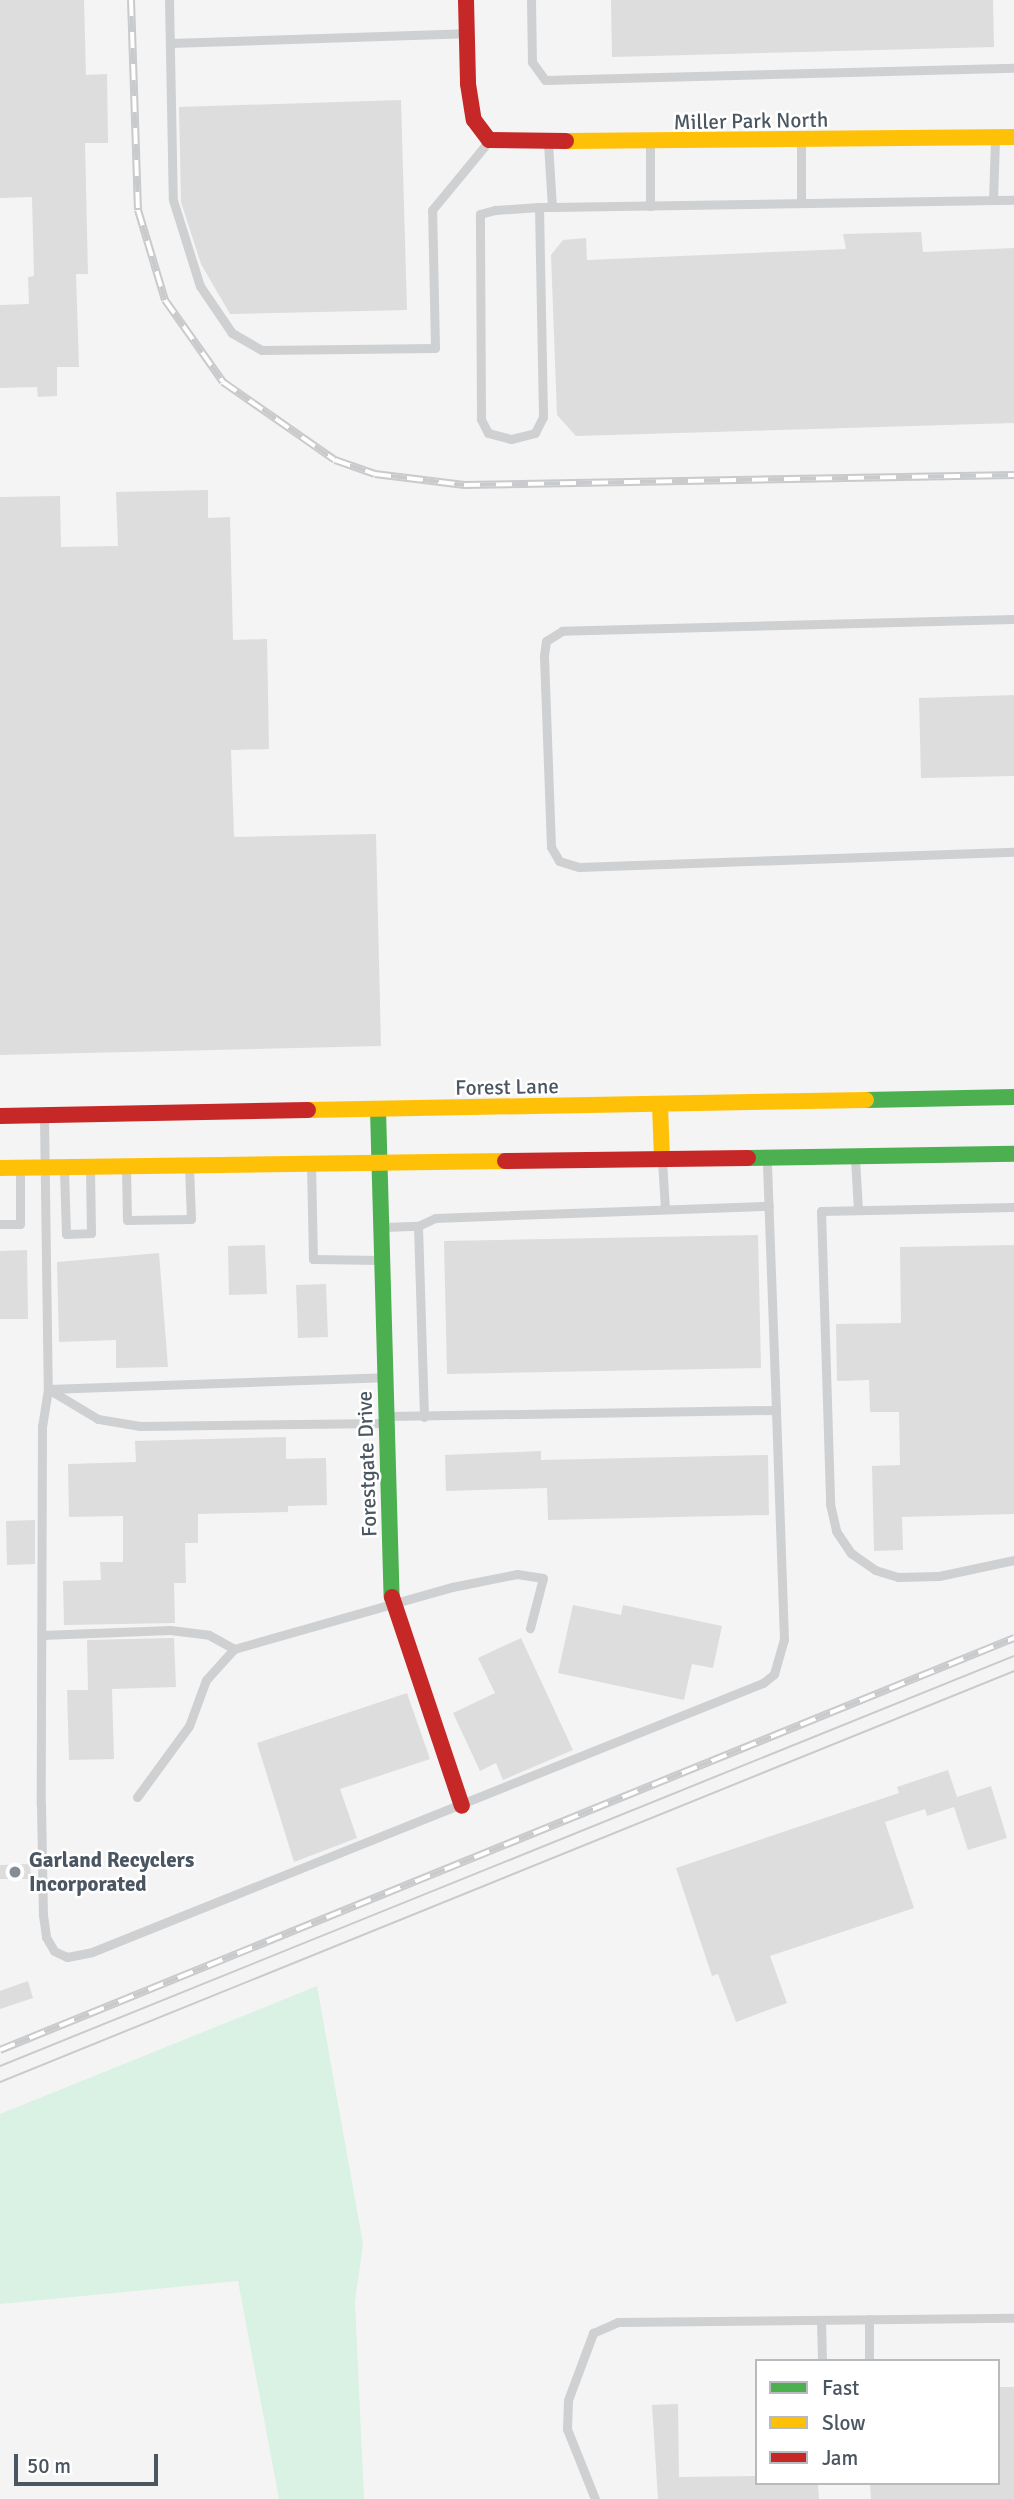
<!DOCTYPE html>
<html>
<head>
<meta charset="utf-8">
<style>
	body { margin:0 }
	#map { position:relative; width:1014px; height:2499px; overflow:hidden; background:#f4f4f4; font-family:Signika,sans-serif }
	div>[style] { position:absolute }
	.green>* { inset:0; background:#d9f2e3 }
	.building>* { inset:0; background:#ddddde }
	.lane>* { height:9px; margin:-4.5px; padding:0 4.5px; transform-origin:4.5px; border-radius:4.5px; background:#ced0d2 }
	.fast>* { height:16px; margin:-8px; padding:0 8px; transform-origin:8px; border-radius:8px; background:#4caf50 }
	.slow>* { height:16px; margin:-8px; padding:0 8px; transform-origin:8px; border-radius:8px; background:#ffc107 }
	.jam>* { height:16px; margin:-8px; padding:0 8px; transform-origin:8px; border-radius:8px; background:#c62828 }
	.tram>* { height:2px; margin:-1px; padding:0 1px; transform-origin:1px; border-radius:1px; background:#c9cacc }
	.rail>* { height:8px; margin-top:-4px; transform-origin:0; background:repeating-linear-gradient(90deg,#fff 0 16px,#c9cacc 0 32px); box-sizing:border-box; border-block:2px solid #c9cacc }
	.dots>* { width:19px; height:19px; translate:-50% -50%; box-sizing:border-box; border:4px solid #fff; border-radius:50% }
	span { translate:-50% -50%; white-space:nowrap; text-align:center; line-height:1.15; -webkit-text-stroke:5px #fff; paint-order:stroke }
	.street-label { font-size:21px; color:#4a5661 }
	.poi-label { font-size:21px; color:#4a5661; font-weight:700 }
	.left { translate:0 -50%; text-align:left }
	.legend { position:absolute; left:755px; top:2359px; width:245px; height:126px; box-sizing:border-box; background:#fff; border:2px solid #b7bbc0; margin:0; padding:9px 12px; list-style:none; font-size:21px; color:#4a5661 }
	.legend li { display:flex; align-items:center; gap:14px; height:35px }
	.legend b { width:35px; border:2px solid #b7bbc0 }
	.scale { position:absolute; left:14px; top:2454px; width:144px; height:32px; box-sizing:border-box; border:4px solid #4a5661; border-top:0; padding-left:9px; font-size:21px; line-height:24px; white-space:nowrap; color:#4a5661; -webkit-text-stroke:5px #fff; paint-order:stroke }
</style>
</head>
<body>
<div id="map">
	<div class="green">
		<i style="clip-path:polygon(317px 1986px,363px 2244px,355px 2302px,364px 2499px,279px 2499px,238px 2281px,0 2304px,0 2114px)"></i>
	</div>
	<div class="building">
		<i style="clip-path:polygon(0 0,84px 0,86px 75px,107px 74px,108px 143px,85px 143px,88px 274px,76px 274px,79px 367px,57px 367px,57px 396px,38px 397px,37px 387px,0 388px,0 305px,29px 304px,28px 277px,34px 276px,32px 197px,0 198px)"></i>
		<i style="clip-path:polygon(611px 0,993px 0,994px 47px,612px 57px)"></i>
		<i style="clip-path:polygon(401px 100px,407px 310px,230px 314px,201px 264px,181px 202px,179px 107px)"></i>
		<i style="clip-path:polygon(921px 232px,923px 252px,1014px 248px,1014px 423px,576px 436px,557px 415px,551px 255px,563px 240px,586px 238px,587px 260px,846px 249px,843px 234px)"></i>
		<i style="clip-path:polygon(208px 490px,208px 518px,230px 517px,233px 640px,267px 639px,269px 749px,231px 750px,234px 837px,376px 834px,381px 1046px,0 1055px,0 497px,60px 496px,61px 547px,118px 546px,116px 492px)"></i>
		<i style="clip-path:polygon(1014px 695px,1014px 776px,921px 778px,919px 698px)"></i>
		<i style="clip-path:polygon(758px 1235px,761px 1368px,447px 1374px,444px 1241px)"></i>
		<i style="clip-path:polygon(265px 1245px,267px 1294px,229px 1295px,228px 1246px)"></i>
		<i style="clip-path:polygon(1014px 1245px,1014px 1514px,902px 1517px,903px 1550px,874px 1551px,872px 1466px,900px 1465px,899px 1412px,870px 1412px,869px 1380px,837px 1381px,836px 1324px,901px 1323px,900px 1247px)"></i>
		<i style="clip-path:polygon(27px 1250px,28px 1319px,0 1319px,0 1251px)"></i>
		<i style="clip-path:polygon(159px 1253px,168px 1367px,116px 1368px,116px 1340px,59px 1342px,57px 1262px)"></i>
		<i style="clip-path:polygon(326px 1284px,328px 1337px,298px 1338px,296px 1285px)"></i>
		<i style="clip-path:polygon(286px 1437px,286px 1459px,326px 1458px,327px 1505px,288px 1506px,288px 1512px,198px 1514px,198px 1543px,185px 1543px,186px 1583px,174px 1583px,175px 1623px,64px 1625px,63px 1581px,101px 1580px,100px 1562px,123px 1562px,123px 1516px,69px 1517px,68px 1464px,136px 1462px,135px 1441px)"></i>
		<i style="clip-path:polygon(541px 1451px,541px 1460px,768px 1455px,769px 1515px,548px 1520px,547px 1488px,446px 1491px,445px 1455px)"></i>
		<i style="clip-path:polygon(35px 1520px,35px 1564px,7px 1565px,6px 1521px)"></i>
		<i style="clip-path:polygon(573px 1605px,621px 1615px,623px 1605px,722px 1626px,713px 1668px,692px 1664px,684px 1700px,558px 1673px)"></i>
		<i style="clip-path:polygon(174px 1638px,176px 1687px,112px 1689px,114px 1759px,69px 1760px,67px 1690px,88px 1690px,87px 1640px)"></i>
		<i style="clip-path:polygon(521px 1638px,573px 1750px,503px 1780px,496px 1763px,480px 1771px,453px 1713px,495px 1693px,478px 1658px)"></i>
		<i style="clip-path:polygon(407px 1693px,430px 1759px,340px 1789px,357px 1838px,294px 1862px,257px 1743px)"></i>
		<i style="clip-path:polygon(948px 1770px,957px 1797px,991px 1786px,1007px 1838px,968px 1850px,954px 1807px,927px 1816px,925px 1809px,885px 1822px,914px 1908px,770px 1956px,787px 2003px,736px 2022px,718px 1974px,712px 1976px,676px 1868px,899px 1793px,897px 1787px)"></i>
		<i style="clip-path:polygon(30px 1864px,31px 1879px,0 1879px,0 1865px)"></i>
		<i style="clip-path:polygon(28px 1981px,33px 1998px,0 2009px,0 1991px)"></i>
		<i style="clip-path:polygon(998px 2387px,1014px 2387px,1014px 2499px,871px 2499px,870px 2483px,998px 2483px)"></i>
		<i style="clip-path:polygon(678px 2404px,679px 2477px,757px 2476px,757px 2483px,818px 2483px,819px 2499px,658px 2499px,652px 2405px)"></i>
	</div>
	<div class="lane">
		<i style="left:169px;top:0;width:200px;rotate:88.9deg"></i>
		<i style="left:173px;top:200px;width:90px;rotate:72.6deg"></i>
		<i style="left:200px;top:286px;width:57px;rotate:55.8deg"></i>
		<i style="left:232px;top:333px;width:34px;rotate:30deg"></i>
		<i style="left:262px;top:350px;width:173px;rotate:-0.7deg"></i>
		<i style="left:435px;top:348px;width:138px;rotate:-91.2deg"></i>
		<i style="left:432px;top:210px;width:88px;rotate:-50.5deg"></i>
		<i style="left:531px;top:0;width:62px;rotate:89.1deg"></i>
		<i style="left:532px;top:62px;width:22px;rotate:54deg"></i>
		<i style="left:545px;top:80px;width:469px;rotate:-1.5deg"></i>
		<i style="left:170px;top:43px;width:295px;rotate:-1.9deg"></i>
		<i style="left:801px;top:143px;width:60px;rotate:90deg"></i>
		<i style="left:650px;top:145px;width:61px;rotate:90deg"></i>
		<i style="left:993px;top:200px;width:61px;rotate:-88.1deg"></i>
		<i style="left:539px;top:207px;width:210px;rotate:88.9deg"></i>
		<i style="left:543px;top:417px;width:18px;rotate:117deg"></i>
		<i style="left:535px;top:433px;width:25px;rotate:166deg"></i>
		<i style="left:511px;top:439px;width:24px;rotate:-165deg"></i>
		<i style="left:488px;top:433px;width:16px;rotate:-117deg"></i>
		<i style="left:481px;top:419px;width:205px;rotate:-90.3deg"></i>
		<i style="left:480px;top:214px;width:16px;rotate:-15deg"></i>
		<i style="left:495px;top:210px;width:44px;rotate:-3.9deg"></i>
		<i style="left:539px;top:207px;width:13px"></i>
		<i style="left:552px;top:207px;width:64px;rotate:-93.6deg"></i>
		<i style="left:552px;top:207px;width:462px;rotate:-0.9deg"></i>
		<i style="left:1014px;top:619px;width:452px;rotate:178.5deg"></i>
		<i style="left:562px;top:631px;width:19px;rotate:148deg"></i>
		<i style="left:546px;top:641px;width:15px;rotate:98deg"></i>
		<i style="left:544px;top:656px;width:191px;rotate:87.9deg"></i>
		<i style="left:551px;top:847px;width:16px;rotate:60deg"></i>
		<i style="left:559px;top:861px;width:21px;rotate:17deg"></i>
		<i style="left:579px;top:867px;width:435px;rotate:-2deg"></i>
		<i style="left:44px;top:1117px;width:272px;rotate:89.2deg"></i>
		<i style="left:48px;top:1389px;width:336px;rotate:-2deg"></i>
		<i style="left:855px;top:1159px;width:51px;rotate:86.6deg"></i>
		<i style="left:662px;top:1160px;width:49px;rotate:86.5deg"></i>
		<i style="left:311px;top:1165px;width:94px;rotate:88.8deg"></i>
		<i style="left:313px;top:1259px;width:67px;rotate:0.9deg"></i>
		<i style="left:126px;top:1168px;width:52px;rotate:88.9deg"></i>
		<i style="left:127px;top:1220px;width:64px;rotate:-0.9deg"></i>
		<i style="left:191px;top:1219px;width:52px;rotate:-92.2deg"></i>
		<i style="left:64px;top:1170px;width:64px;rotate:88.2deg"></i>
		<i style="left:66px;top:1234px;width:25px;rotate:-2deg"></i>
		<i style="left:91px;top:1233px;width:64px;rotate:-90.9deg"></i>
		<i style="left:1014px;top:1207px;width:193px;rotate:178.8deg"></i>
		<i style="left:821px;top:1211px;width:293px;rotate:88.2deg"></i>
		<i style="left:830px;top:1504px;width:28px;rotate:77deg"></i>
		<i style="left:836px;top:1531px;width:27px;rotate:56deg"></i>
		<i style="left:851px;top:1553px;width:29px;rotate:35deg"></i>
		<i style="left:875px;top:1570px;width:24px;rotate:17deg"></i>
		<i style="left:898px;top:1577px;width:41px;rotate:-1.4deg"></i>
		<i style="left:939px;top:1576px;width:77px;rotate:-12deg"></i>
		<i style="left:0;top:1224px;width:20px"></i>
		<i style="left:20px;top:1224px;width:56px;rotate:-90deg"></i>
		<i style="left:418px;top:1226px;width:191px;rotate:88.2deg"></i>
		<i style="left:384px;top:1227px;width:34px;rotate:-2deg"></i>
		<i style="left:418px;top:1226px;width:19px;rotate:-25deg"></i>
		<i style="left:435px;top:1218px;width:334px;rotate:-2.1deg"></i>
		<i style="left:389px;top:1416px;width:387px;rotate:-0.9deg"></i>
		<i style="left:776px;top:1410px;width:250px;rotate:-92.1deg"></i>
		<i style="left:386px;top:1423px;width:246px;rotate:179.3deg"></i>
		<i style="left:140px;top:1426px;width:43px;rotate:-170.5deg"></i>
		<i style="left:98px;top:1419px;width:58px;rotate:-149deg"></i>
		<i style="left:48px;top:1389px;width:37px;rotate:99deg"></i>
		<i style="left:42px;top:1426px;width:378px;rotate:90.2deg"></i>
		<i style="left:41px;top:1804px;width:111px;rotate:89deg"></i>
		<i style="left:43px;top:1915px;width:22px;rotate:82deg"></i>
		<i style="left:46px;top:1937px;width:16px;rotate:60deg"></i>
		<i style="left:54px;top:1951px;width:14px;rotate:25deg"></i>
		<i style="left:67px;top:1957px;width:25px;rotate:-11deg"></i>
		<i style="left:92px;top:1952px;width:723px;rotate:-21.85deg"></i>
		<i style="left:763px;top:1683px;width:14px;rotate:-39deg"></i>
		<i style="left:774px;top:1674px;width:35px;rotate:-74deg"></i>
		<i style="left:784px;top:1640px;width:230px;rotate:-92deg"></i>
		<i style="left:42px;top:1635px;width:128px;rotate:-2.2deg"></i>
		<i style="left:170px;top:1630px;width:39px;rotate:7deg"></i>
		<i style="left:209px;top:1635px;width:29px;rotate:29deg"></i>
		<i style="left:137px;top:1797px;width:88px;rotate:-53.8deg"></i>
		<i style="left:189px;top:1726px;width:49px;rotate:-69.7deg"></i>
		<i style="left:206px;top:1680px;width:42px;rotate:-47.9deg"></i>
		<i style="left:234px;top:1649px;width:227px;rotate:-15.9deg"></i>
		<i style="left:452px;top:1587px;width:66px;rotate:-11.3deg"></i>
		<i style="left:517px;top:1574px;width:26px;rotate:9deg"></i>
		<i style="left:543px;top:1578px;width:52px;rotate:104.6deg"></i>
		<i style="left:869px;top:2319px;width:42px;rotate:90deg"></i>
		<i style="left:821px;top:2320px;width:41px;rotate:88.6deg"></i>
		<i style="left:595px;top:2499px;width:75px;rotate:-111.8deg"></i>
		<i style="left:567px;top:2429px;width:29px;rotate:-88deg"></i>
		<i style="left:568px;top:2400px;width:72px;rotate:-69.5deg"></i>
		<i style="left:593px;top:2333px;width:27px;rotate:-24deg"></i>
		<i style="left:618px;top:2322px;width:396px;rotate:-0.6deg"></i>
	</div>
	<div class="fast">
		<i style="left:866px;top:1100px;width:148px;rotate:-1.2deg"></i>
		<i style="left:378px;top:1110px;width:487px;rotate:88.4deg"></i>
		<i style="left:748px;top:1158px;width:266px;rotate:-0.9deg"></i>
	</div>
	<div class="slow">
		<i style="left:566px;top:141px;width:448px;rotate:-0.5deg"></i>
		<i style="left:660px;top:1106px;width:52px;rotate:87.8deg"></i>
		<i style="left:308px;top:1110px;width:558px;rotate:-1.03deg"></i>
		<i style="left:0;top:1168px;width:505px;rotate:-0.79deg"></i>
	</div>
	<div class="jam">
		<i style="left:466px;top:0;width:84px;rotate:88.6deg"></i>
		<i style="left:468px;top:84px;width:36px;rotate:81deg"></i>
		<i style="left:474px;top:120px;width:25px;rotate:53deg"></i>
		<i style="left:489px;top:140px;width:77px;rotate:0.7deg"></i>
		<i style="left:0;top:1116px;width:308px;rotate:-1.1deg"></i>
		<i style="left:505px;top:1161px;width:243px;rotate:-0.7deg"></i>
		<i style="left:392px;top:1597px;width:220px;rotate:71.5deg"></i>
	</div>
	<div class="tram">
		<i style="left:0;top:2066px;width:1094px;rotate:-22.02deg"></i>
		<i style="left:0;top:2082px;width:1094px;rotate:-22.06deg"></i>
	</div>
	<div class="rail">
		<i style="left:131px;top:0;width:210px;rotate:88.1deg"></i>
		<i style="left:138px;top:210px;width:94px;rotate:73.3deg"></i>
		<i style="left:165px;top:300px;width:100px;rotate:54.7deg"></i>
		<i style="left:223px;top:382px;width:136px;rotate:34.9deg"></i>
		<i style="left:335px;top:460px;width:42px;rotate:19.3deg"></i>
		<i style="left:375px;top:474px;width:90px;rotate:7deg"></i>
		<i style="left:464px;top:485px;width:550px;rotate:-1.04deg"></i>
		<i style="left:0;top:2050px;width:1095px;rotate:-22.11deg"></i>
	</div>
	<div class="dots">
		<i style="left:15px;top:1872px;background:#868d94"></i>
	</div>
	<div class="street-label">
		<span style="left:751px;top:121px;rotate:-1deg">Miller Park North</span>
		<span style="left:507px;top:1087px;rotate:-1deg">Forest Lane</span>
		<span style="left:367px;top:1464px;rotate:-92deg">Forestgate Drive</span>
	</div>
	<div class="poi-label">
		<span class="left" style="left:29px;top:1872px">Garland Recyclers<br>Incorporated</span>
	</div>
	<ul class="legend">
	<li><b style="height:9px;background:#4caf50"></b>Fast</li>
	<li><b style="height:9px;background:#ffc107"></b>Slow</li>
	<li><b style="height:9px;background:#c62828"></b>Jam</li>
	</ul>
	<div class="scale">50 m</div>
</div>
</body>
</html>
